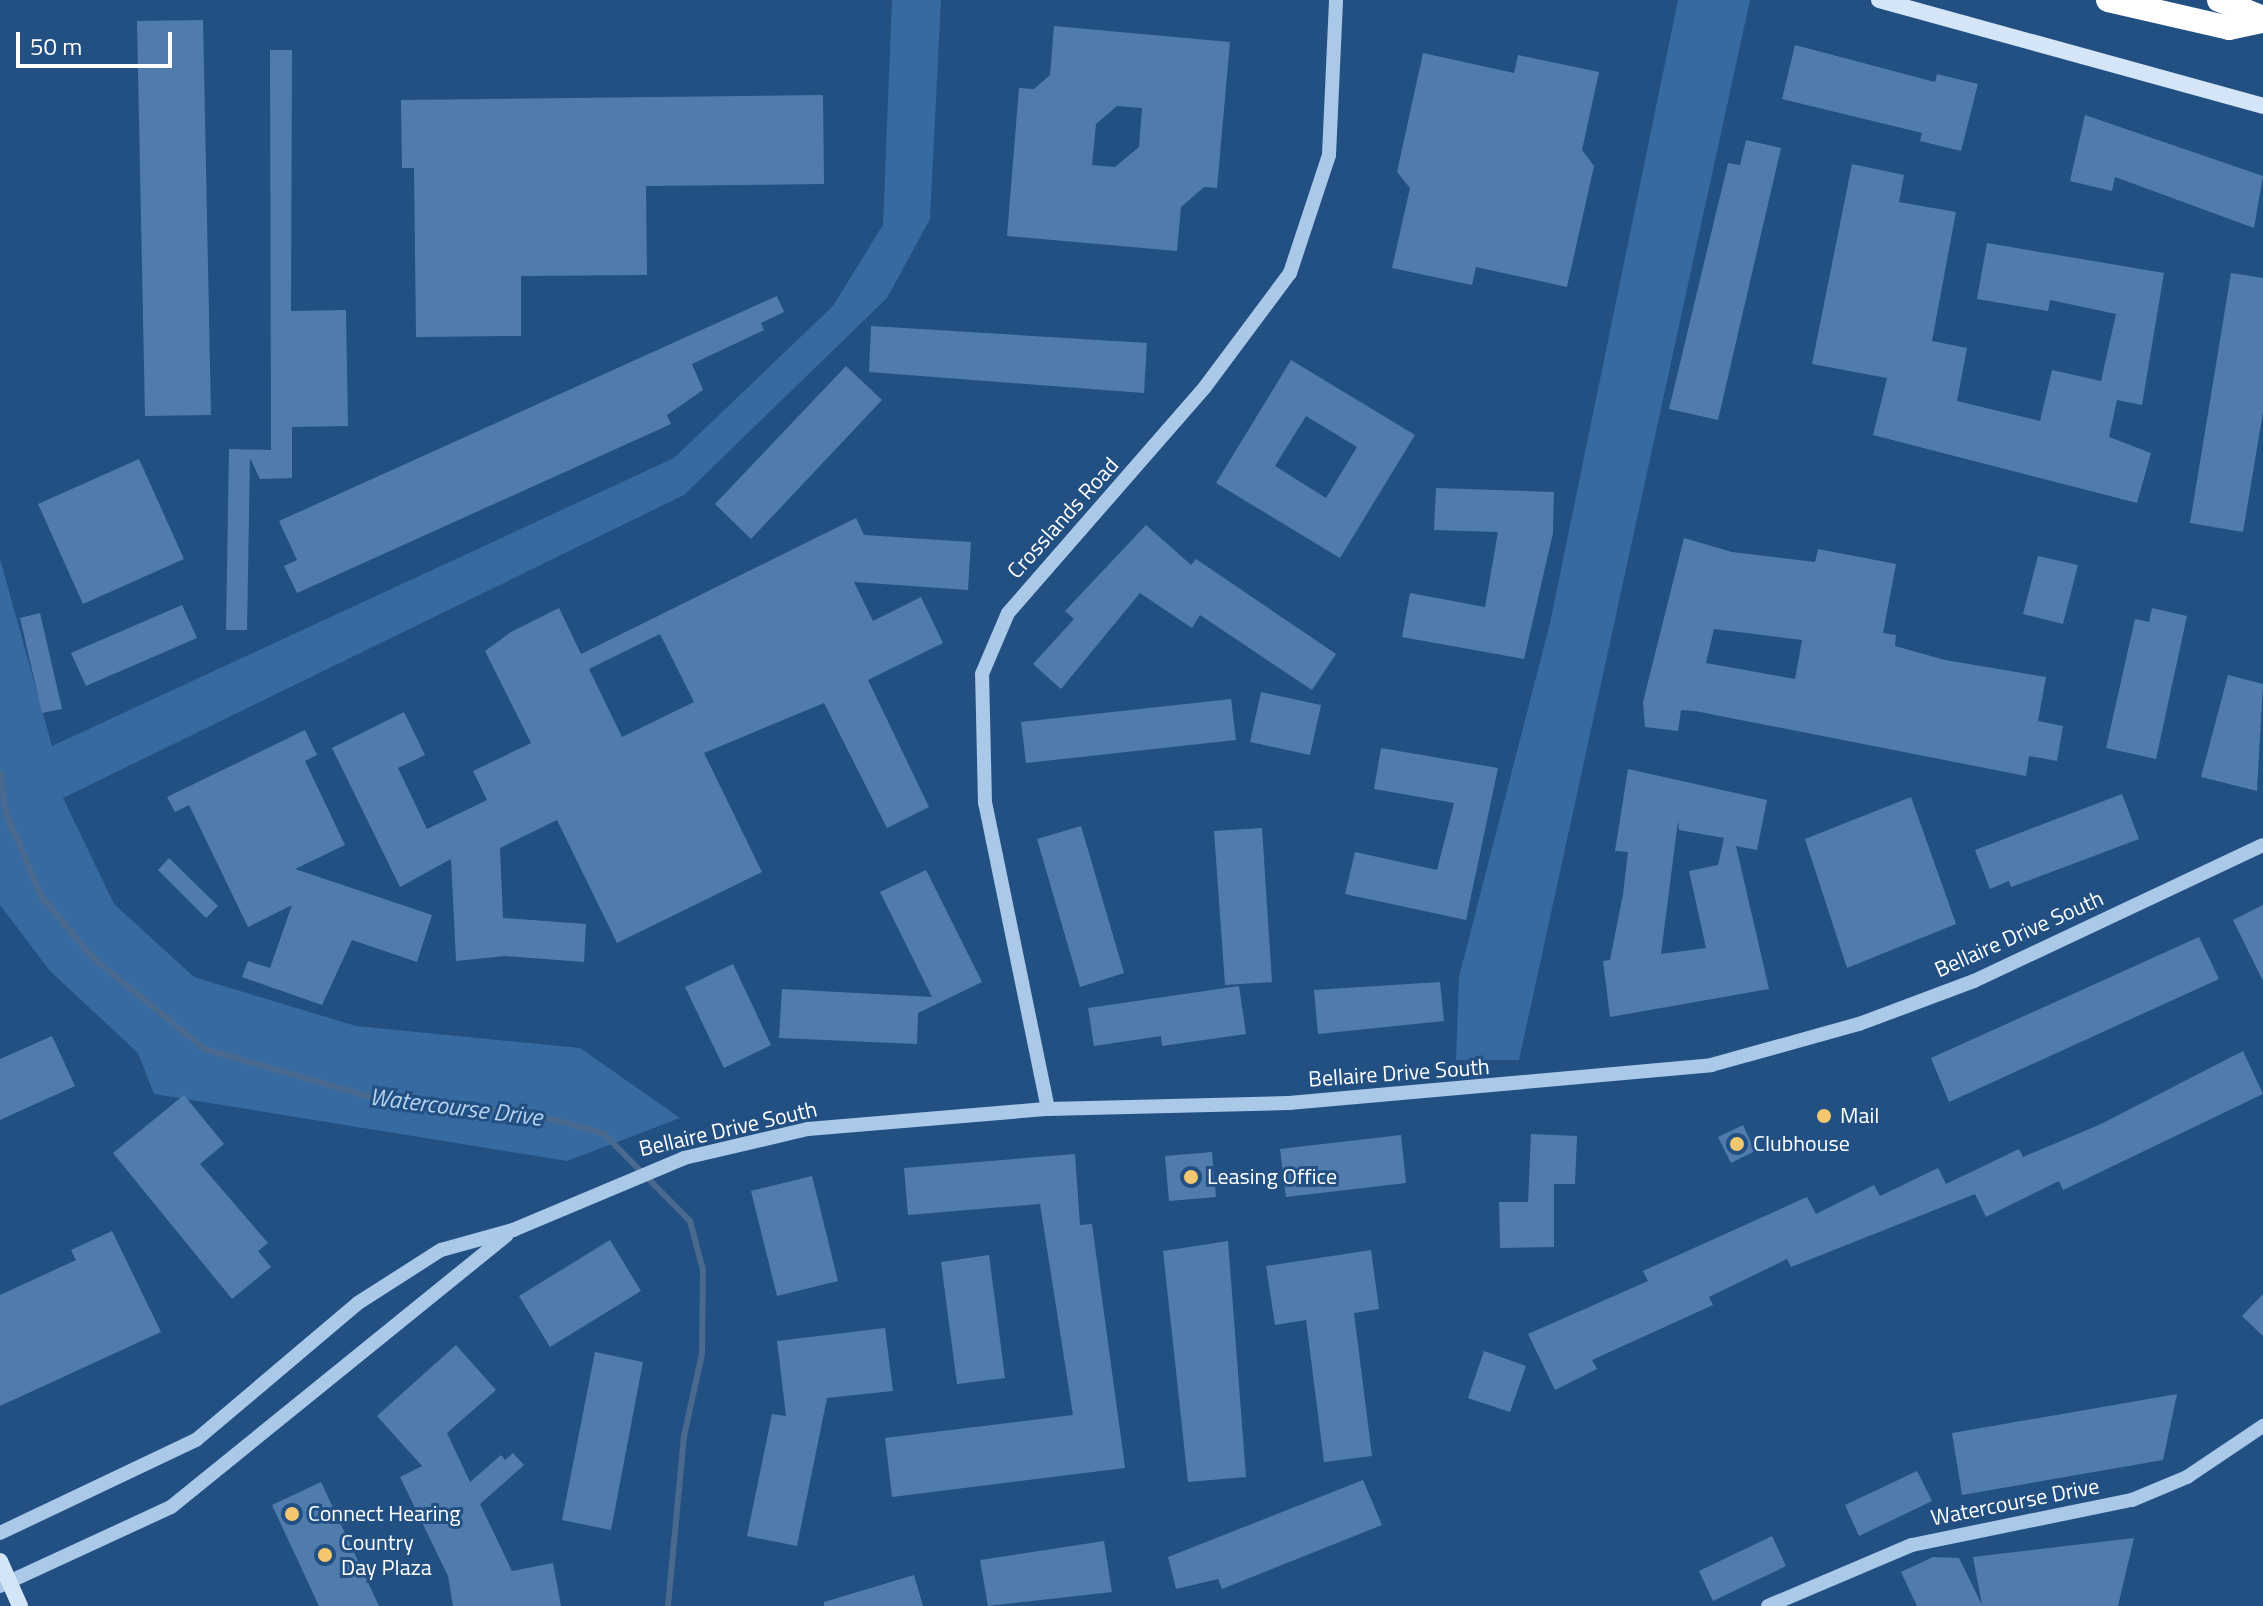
<!DOCTYPE html>
<html>
<head>
<meta charset="utf-8">
<style>
	body { margin:0 }
	#map { position:relative; width:2263px; height:1606px; overflow:hidden; background:#225083; font-family:"Titillium Web",sans-serif }
	div>[style] { position:absolute }
	.green>* { inset:0; background:#376aa0 }
	.stream>* { height:6px; margin:-3px; padding:0 3px; transform-origin:3px; border-radius:3px; background:#496a8e }
	.building>* { inset:0; background:#4f7cad }
	.tertiary>* { height:14px; margin:-7px; padding:0 7px; transform-origin:7px; border-radius:7px; background:#aac8e8 }
	.secondary>* { height:16px; margin:-8px; padding:0 8px; transform-origin:8px; border-radius:8px; background:#d4e5f7 }
	.motorway>* { height:24px; margin:-12px; padding:0 12px; transform-origin:12px; border-radius:12px; background:#fff }
	.dots>* { width:22px; height:22px; translate:-50% -50%; box-sizing:border-box; border:4px solid #225083; border-radius:50% }
	span { translate:-50% -50%; white-space:nowrap; text-align:center; line-height:1.15; -webkit-text-stroke:6px #225083; paint-order:stroke }
	.street-label { font-size:22px; color:#fff }
	.poi-label { font-size:22px; color:#fff }
	.left { translate:0 -50%; text-align:left }
	.water-label { font-size:24px; color:#b6d2ef; font-style:italic }
	.scale { position:absolute; left:16px; top:32px; width:156px; height:36px; box-sizing:border-box; border:4px solid #fff; border-top:0; padding-left:10px; font-size:24px; line-height:28px; white-space:nowrap; color:#fff; -webkit-text-stroke:6px #225083; paint-order:stroke }
</style>
</head>
<body>
<div id="map">
	<div class="green">
		<i style="clip-path:polygon(892px 0,941px 0,930px 219px,887px 298px,684px 495px,63px 798px,114px 904px,194px 977px,356px 1026px,580px 1048px,680px 1118px,567px 1161px,154px 1094px,138px 1053px,50px 971px,0 905px,0 559px,52px 746px,674px 458px,833px 306px,883px 225px)"></i>
		<i style="clip-path:polygon(1678px 0,1750px 0,1519px 1060px,1456px 1060px,1459px 977px,1550px 623px)"></i>
	</div>
	<div class="stream">
		<i style="left:0;top:773px;width:40px;rotate:81.5deg"></i>
		<i style="left:6px;top:813px;width:90px;rotate:67.1deg"></i>
		<i style="left:41px;top:896px;width:80px;rotate:50.1deg"></i>
		<i style="left:92px;top:957px;width:146px;rotate:39.2deg"></i>
		<i style="left:205px;top:1049px;width:179px;rotate:16.2deg"></i>
		<i style="left:377px;top:1099px;width:153px;rotate:5.3deg"></i>
		<i style="left:529px;top:1113px;width:77px;rotate:15.1deg"></i>
		<i style="left:603px;top:1133px;width:124px;rotate:45.3deg"></i>
		<i style="left:690px;top:1221px;width:51px;rotate:75.1deg"></i>
		<i style="left:703px;top:1270px;width:84px;rotate:90.7deg"></i>
		<i style="left:702px;top:1354px;width:84px;rotate:102.4deg"></i>
		<i style="left:684px;top:1436px;width:171px;rotate:95.4deg"></i>
	</div>
	<div class="building">
		<i style="clip-path:polygon(203px 20px,211px 415px,145px 416px,137px 21px)"></i>
		<i style="clip-path:polygon(evenodd,1054px 26px,1230px 42px,1217px 188px,1204px 187px,1181px 207px,1177px 251px,1007px 236px,1019px 88px,1034px 89px,1050px 75px,1054px 26px,1117px 106px,1142px 108px,1139px 147px,1115px 167px,1092px 165px,1096px 124px,1117px 106px)"></i>
		<i style="clip-path:polygon(1795px 45px,1935px 82px,1937px 74px,1978px 84px,1961px 151px,1920px 141px,1922px 133px,1782px 99px)"></i>
		<i style="clip-path:polygon(270px 50px,292px 50px,291px 311px,346px 310px,348px 426px,292px 427px,292px 478px,260px 479px,250px 458px,247px 630px,226px 630px,229px 449px,271px 450px)"></i>
		<i style="clip-path:polygon(1423px 53px,1514px 73px,1518px 55px,1599px 72px,1582px 150px,1594px 166px,1567px 287px,1476px 267px,1472px 285px,1392px 268px,1410px 188px,1397px 172px)"></i>
		<i style="clip-path:polygon(823px 95px,824px 184px,646px 186px,647px 275px,521px 276px,521px 336px,416px 337px,414px 168px,402px 168px,401px 100px)"></i>
		<i style="clip-path:polygon(2085px 115px,2263px 176px,2254px 228px,2115px 177px,2112px 191px,2070px 181px)"></i>
		<i style="clip-path:polygon(1746px 140px,1781px 148px,1718px 420px,1669px 409px,1728px 163px,1740px 165px)"></i>
		<i style="clip-path:polygon(1852px 164px,1904px 175px,1899px 202px,1956px 212px,1932px 341px,1967px 348px,1957px 401px,2040px 421px,2052px 370px,2101px 381px,2116px 314px,2050px 300px,2048px 311px,1977px 299px,1987px 243px,2164px 273px,2142px 405px,2117px 400px,2109px 437px,2151px 453px,2137px 503px,1873px 435px,1887px 378px,1812px 364px)"></i>
		<i style="clip-path:polygon(2231px 273px,2263px 278px,2263px 412px,2243px 532px,2190px 523px)"></i>
		<i style="clip-path:polygon(777px 296px,784px 312px,761px 323px,764px 330px,692px 364px,703px 390px,667px 415px,671px 424px,297px 593px,284px 566px,297px 560px,279px 521px)"></i>
		<i style="clip-path:polygon(871px 326px,1147px 343px,1144px 393px,869px 372px)"></i>
		<i style="clip-path:polygon(evenodd,1291px 360px,1415px 435px,1340px 558px,1216px 483px,1291px 360px,1306px 416px,1357px 447px,1326px 498px,1275px 466px,1306px 416px)"></i>
		<i style="clip-path:polygon(846px 366px,882px 400px,751px 539px,715px 504px)"></i>
		<i style="clip-path:polygon(139px 459px,184px 559px,83px 604px,38px 504px)"></i>
		<i style="clip-path:polygon(1436px 488px,1554px 492px,1553px 533px,1524px 659px,1402px 637px,1410px 593px,1485px 607px,1498px 532px,1434px 530px)"></i>
		<i style="clip-path:polygon(evenodd,856px 518px,864px 535px,971px 542px,968px 590px,854px 582px,873px 621px,921px 597px,943px 643px,868px 680px,929px 807px,887px 828px,824px 703px,704px 753px,762px 872px,617px 943px,557px 820px,500px 848px,503px 918px,586px 924px,584px 962px,505px 956px,456px 961px,451px 859px,400px 887px,332px 748px,404px 712px,425px 755px,398px 768px,427px 829px,487px 800px,473px 771px,531px 743px,485px 651px,511px 632px,559px 608px,581px 654px,856px 518px,660px 634px,694px 702px,622px 737px,589px 669px,660px 634px)"></i>
		<i style="clip-path:polygon(1146px 525px,1191px 565px,1196px 559px,1336px 654px,1312px 690px,1200px 615px,1192px 628px,1140px 593px,1061px 689px,1033px 664px,1074px 619px,1065px 611px)"></i>
		<i style="clip-path:polygon(evenodd,1684px 538px,1732px 552px,1815px 562px,1818px 549px,1896px 564px,1883px 633px,1896px 635px,1895px 646px,1945px 660px,2046px 677px,2038px 721px,2063px 726px,2057px 761px,2029px 756px,2026px 776px,1695px 711px,1681px 710px,1678px 731px,1645px 727px,1643px 702px,1684px 538px,1714px 629px,1802px 640px,1795px 679px,1706px 663px,1714px 629px)"></i>
		<i style="clip-path:polygon(2038px 556px,2078px 565px,2063px 624px,2023px 614px)"></i>
		<i style="clip-path:polygon(182px 605px,197px 638px,86px 686px,71px 653px)"></i>
		<i style="clip-path:polygon(2152px 608px,2187px 616px,2156px 759px,2106px 748px,2135px 619px,2149px 622px)"></i>
		<i style="clip-path:polygon(40px 613px,62px 709px,42px 713px,20px 618px)"></i>
		<i style="clip-path:polygon(2228px 675px,2263px 684px,2257px 791px,2201px 777px)"></i>
		<i style="clip-path:polygon(1261px 692px,1321px 705px,1310px 755px,1250px 742px)"></i>
		<i style="clip-path:polygon(1231px 699px,1236px 740px,1026px 763px,1021px 722px)"></i>
		<i style="clip-path:polygon(305px 730px,317px 755px,305px 761px,345px 845px,295px 869px,432px 915px,417px 962px,352px 940px,322px 1005px,242px 977px,248px 961px,270px 968px,292px 905px,248px 927px,189px 805px,175px 812px,167px 797px)"></i>
		<i style="clip-path:polygon(1381px 748px,1498px 768px,1466px 920px,1345px 894px,1355px 852px,1437px 870px,1454px 803px,1374px 789px)"></i>
		<i style="clip-path:polygon(evenodd,1628px 769px,1767px 800px,1757px 850px,1736px 846px,1769px 989px,1610px 1017px,1603px 961px,1610px 960px,1623px 894px,1628px 852px,1615px 851px,1628px 769px,1678px 821px,1679px 830px,1724px 838px,1718px 865px,1689px 871px,1706px 948px,1661px 954px,1678px 821px)"></i>
		<i style="clip-path:polygon(2122px 794px,2139px 839px,2011px 887px,2009px 881px,1990px 889px,1975px 850px)"></i>
		<i style="clip-path:polygon(1911px 797px,1956px 924px,1847px 968px,1805px 839px)"></i>
		<i style="clip-path:polygon(1081px 826px,1124px 973px,1080px 987px,1037px 839px)"></i>
		<i style="clip-path:polygon(1262px 828px,1272px 982px,1225px 985px,1214px 831px)"></i>
		<i style="clip-path:polygon(169px 858px,218px 906px,206px 918px,158px 870px)"></i>
		<i style="clip-path:polygon(926px 870px,982px 982px,918px 1013px,917px 1044px,779px 1038px,782px 989px,932px 997px,880px 892px)"></i>
		<i style="clip-path:polygon(2263px 905px,2263px 981px,2233px 920px)"></i>
		<i style="clip-path:polygon(2199px 937px,2219px 979px,1949px 1102px,1931px 1058px)"></i>
		<i style="clip-path:polygon(733px 964px,771px 1045px,724px 1068px,685px 987px)"></i>
		<i style="clip-path:polygon(1440px 982px,1444px 1021px,1318px 1034px,1314px 990px)"></i>
		<i style="clip-path:polygon(1239px 986px,1246px 1034px,1162px 1046px,1161px 1036px,1094px 1046px,1088px 1008px)"></i>
		<i style="clip-path:polygon(52px 1036px,75px 1086px,0 1120px,0 1059px)"></i>
		<i style="clip-path:polygon(2243px 1051px,2263px 1094px,2063px 1190px,2059px 1181px,1986px 1217px,1975px 1194px,1791px 1267px,1787px 1259px,1709px 1297px,1713px 1305px,1592px 1360px,1597px 1369px,1555px 1390px,1528px 1334px,1648px 1281px,1643px 1271px,1807px 1197px,1816px 1214px,1874px 1185px,1880px 1196px,1938px 1168px,1946px 1184px,2019px 1149px,2023px 1157px,2101px 1124px)"></i>
		<i style="clip-path:polygon(184px 1095px,224px 1144px,200px 1164px,268px 1243px,258px 1251px,271px 1267px,232px 1299px,113px 1153px)"></i>
		<i style="clip-path:polygon(1743px 1125px,1755px 1151px,1731px 1163px,1718px 1137px)"></i>
		<i style="clip-path:polygon(1531px 1134px,1577px 1136px,1575px 1184px,1554px 1184px,1554px 1247px,1500px 1248px,1499px 1202px,1528px 1202px)"></i>
		<i style="clip-path:polygon(1401px 1135px,1406px 1183px,1286px 1197px,1280px 1149px)"></i>
		<i style="clip-path:polygon(1212px 1152px,1216px 1197px,1169px 1201px,1165px 1156px)"></i>
		<i style="clip-path:polygon(1075px 1154px,1080px 1225px,1092px 1224px,1125px 1468px,892px 1497px,885px 1438px,1073px 1415px,1040px 1204px,908px 1215px,904px 1168px)"></i>
		<i style="clip-path:polygon(812px 1176px,838px 1281px,777px 1296px,751px 1191px)"></i>
		<i style="clip-path:polygon(112px 1231px,161px 1332px,0 1406px,0 1295px,76px 1260px,71px 1250px)"></i>
		<i style="clip-path:polygon(610px 1240px,641px 1291px,550px 1347px,519px 1296px)"></i>
		<i style="clip-path:polygon(1228px 1241px,1246px 1477px,1188px 1482px,1163px 1251px)"></i>
		<i style="clip-path:polygon(1371px 1250px,1379px 1309px,1354px 1313px,1372px 1456px,1324px 1462px,1306px 1320px,1275px 1325px,1266px 1266px)"></i>
		<i style="clip-path:polygon(989px 1255px,1005px 1378px,957px 1384px,941px 1262px)"></i>
		<i style="clip-path:polygon(2263px 1294px,2263px 1336px,2242px 1316px)"></i>
		<i style="clip-path:polygon(885px 1328px,893px 1391px,827px 1398px,797px 1546px,747px 1536px,772px 1414px,786px 1416px,777px 1341px)"></i>
		<i style="clip-path:polygon(456px 1345px,496px 1390px,447px 1433px,470px 1482px,501px 1455px,505px 1460px,513px 1453px,524px 1465px,480px 1504px,512px 1571px,553px 1563px,561px 1606px,453px 1606px,448px 1576px,400px 1477px,422px 1466px,377px 1416px)"></i>
		<i style="clip-path:polygon(1484px 1351px,1526px 1366px,1510px 1412px,1468px 1398px)"></i>
		<i style="clip-path:polygon(595px 1352px,643px 1362px,611px 1530px,562px 1520px)"></i>
		<i style="clip-path:polygon(2177px 1394px,2163px 1460px,1962px 1495px,1952px 1433px)"></i>
		<i style="clip-path:polygon(1917px 1471px,1932px 1501px,1859px 1536px,1845px 1505px)"></i>
		<i style="clip-path:polygon(1363px 1480px,1382px 1525px,1222px 1589px,1218px 1579px,1176px 1589px,1168px 1557px)"></i>
		<i style="clip-path:polygon(321px 1482px,379px 1606px,319px 1606px,272px 1505px)"></i>
		<i style="clip-path:polygon(1772px 1536px,1786px 1566px,1713px 1601px,1699px 1571px)"></i>
		<i style="clip-path:polygon(2134px 1538px,2118px 1606px,1917px 1606px,1901px 1572px,1933px 1557px,1959px 1558px,1982px 1605px,1973px 1557px)"></i>
		<i style="clip-path:polygon(1104px 1541px,1112px 1592px,988px 1606px,980px 1560px)"></i>
		<i style="clip-path:polygon(914px 1575px,923px 1606px,824px 1606px,824px 1602px)"></i>
	</div>
	<div class="tertiary">
		<i style="left:1048px;top:1109px;width:312px;rotate:-101.6deg"></i>
		<i style="left:985px;top:803px;width:129px;rotate:-91.3deg"></i>
		<i style="left:982px;top:674px;width:66px;rotate:-66.9deg"></i>
		<i style="left:1008px;top:613px;width:300px;rotate:-48.9deg"></i>
		<i style="left:1205px;top:387px;width:142px;rotate:-53.3deg"></i>
		<i style="left:1290px;top:273px;width:124px;rotate:-71.7deg"></i>
		<i style="left:1329px;top:155px;width:155px;rotate:-87.4deg"></i>
		<i style="left:0;top:1533px;width:217px;rotate:-25.4deg"></i>
		<i style="left:196px;top:1440px;width:212px;rotate:-40.2deg"></i>
		<i style="left:358px;top:1303px;width:98px;rotate:-32.6deg"></i>
		<i style="left:441px;top:1250px;width:75px;rotate:-15.5deg"></i>
		<i style="left:513px;top:1230px;width:186px;rotate:-22.8deg"></i>
		<i style="left:684px;top:1158px;width:127px;rotate:-13.2deg"></i>
		<i style="left:808px;top:1129px;width:241px;rotate:-4.8deg"></i>
		<i style="left:1048px;top:1109px;width:241px;rotate:-1.4deg"></i>
		<i style="left:1289px;top:1103px;width:424px;rotate:-5.1deg"></i>
		<i style="left:1711px;top:1065px;width:154px;rotate:-15.5deg"></i>
		<i style="left:1859px;top:1024px;width:123px;rotate:-20.5deg"></i>
		<i style="left:1974px;top:981px;width:319px;rotate:-25.2deg"></i>
		<i style="left:0;top:1586px;width:188px;rotate:-24.8deg"></i>
		<i style="left:171px;top:1507px;width:432px;rotate:-39deg"></i>
		<i style="left:1768px;top:1606px;width:156px;rotate:-23deg"></i>
		<i style="left:1912px;top:1545px;width:225px;rotate:-11.6deg"></i>
		<i style="left:2132px;top:1500px;width:60px;rotate:-22.7deg"></i>
		<i style="left:2187px;top:1477px;width:92px;rotate:-33.9deg"></i>
	</div>
	<div class="secondary">
		<i style="left:1879px;top:0;width:398px;rotate:15.4deg"></i>
		<i style="left:0;top:1561px;width:49px;rotate:66deg"></i>
	</div>
	<div class="motorway">
		<i style="left:2108px;top:0;width:124px;rotate:13deg"></i>
		<i style="left:2229px;top:28px;width:35px;rotate:-12deg"></i>
		<i style="left:2219px;top:0;width:48px;rotate:22.2deg"></i>
	</div>
	<div class="dots">
		<i style="left:1824px;top:1116px;background:#f3c76d"></i>
		<i style="left:1737px;top:1144px;background:#f3c76d"></i>
		<i style="left:1191px;top:1177px;background:#f3c76d"></i>
		<i style="left:292px;top:1514px;background:#f3c76d"></i>
		<i style="left:325px;top:1555px;background:#f3c76d"></i>
	</div>
	<div class="street-label">
		<span style="left:1063px;top:518px;rotate:-48deg">Crosslands Road</span>
		<span style="left:2019px;top:934px;rotate:-24deg">Bellaire Drive South</span>
		<span style="left:1399px;top:1073px;rotate:-4deg">Bellaire Drive South</span>
		<span style="left:728px;top:1129px;rotate:-13deg">Bellaire Drive South</span>
		<span style="left:2015px;top:1502px;rotate:-11deg">Watercourse Drive</span>
	</div>
	<div class="poi-label">
		<span class="left" style="left:1840px;top:1116px">Mail</span>
		<span class="left" style="left:1753px;top:1144px">Clubhouse</span>
		<span class="left" style="left:1207px;top:1177px">Leasing Office</span>
		<span class="left" style="left:308px;top:1514px">Connect Hearing</span>
		<span class="left" style="left:341px;top:1555px">Country<br>Day Plaza</span>
	</div>
	<div class="water-label">
		<span style="left:456px;top:1107px;rotate:7deg">Watercourse Drive</span>
	</div>
	<div class="scale">50 m</div>
</div>
</body>
</html>
